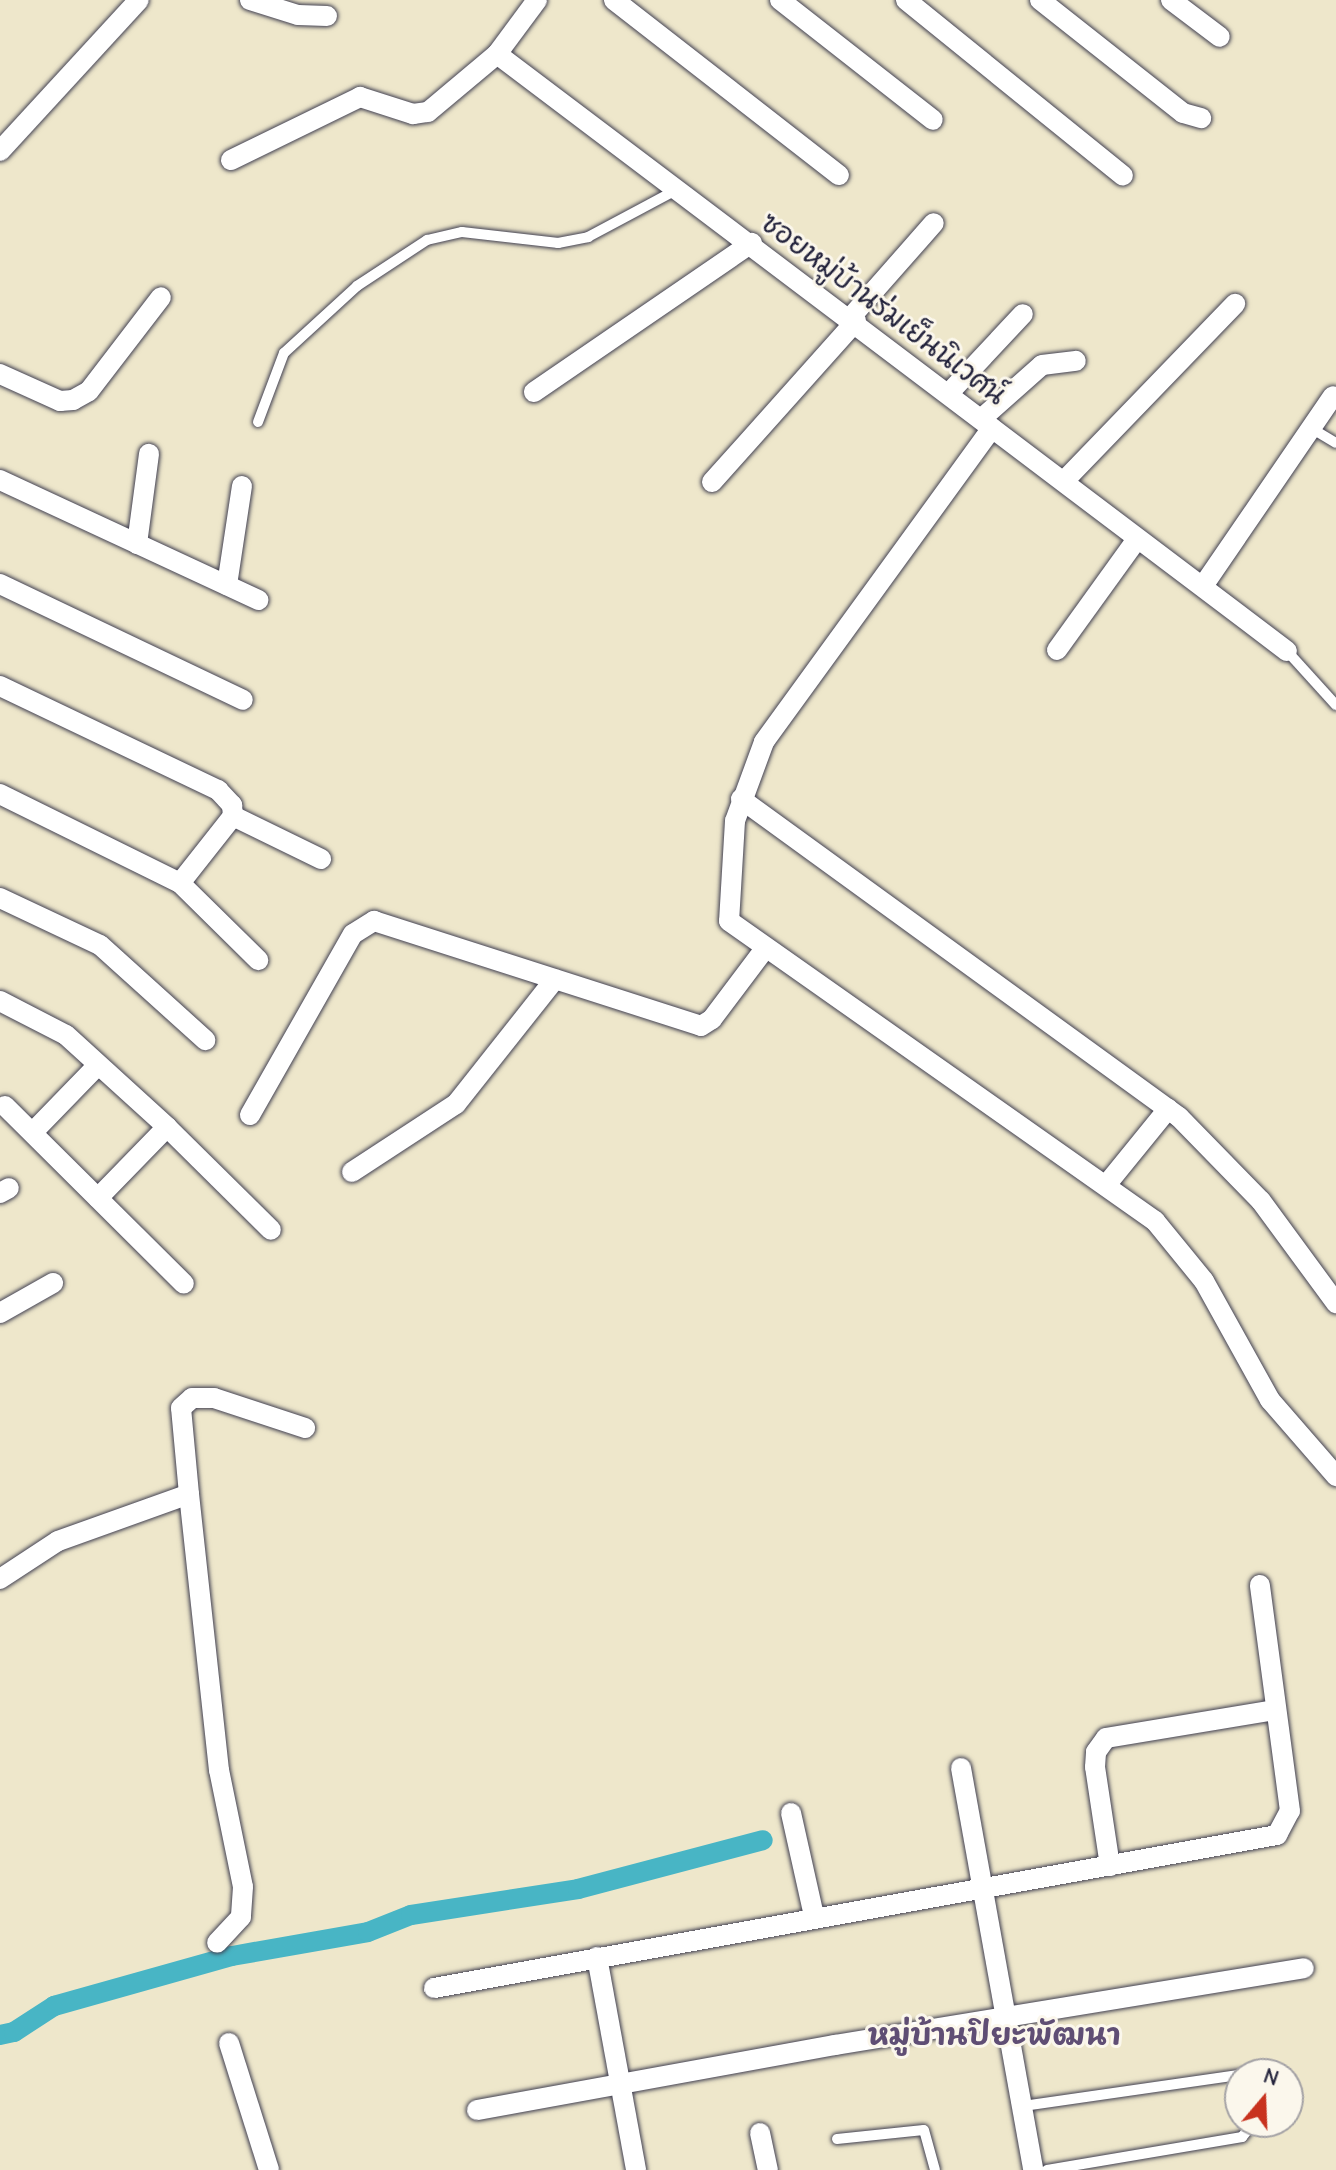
<!DOCTYPE html>
<html>
<head>
<meta charset="utf-8">
<style>
	body { margin:0 }
	#map { position:relative; width:1336px; height:2170px; overflow:hidden; background:#eee7cb; font-family:"Comic Neue","Playpen Sans Thai",sans-serif }
	div>[style] { position:absolute }
	.canal>* { height:20px; margin:-10px; padding:0 10px; transform-origin:10px; border-radius:10px; background:#48b5c5 }
	.roads { filter:drop-shadow(0 0 2px #414051) drop-shadow(0 0 2px #414051) }
	.lane>* { height:10px; margin:-5px; padding:0 5px; transform-origin:5px; border-radius:5px; background:#fff }
	.street>* { height:20px; margin:-10px; padding:0 10px; transform-origin:10px; border-radius:10px; background:#fff }
	span { translate:-50% -50%; white-space:nowrap; text-align:center; line-height:1.15; -webkit-text-stroke:6px #fbf7ec; paint-order:stroke }
	.street-label { font-size:28px; color:#22223b }
	.neighbourhood-label { font-size:30px; color:#5f4e74; font-weight:700 }
	.north { position:absolute; left:1224px; top:2058px; width:80px; height:80px; box-sizing:border-box; background:#fbf7ec; border:2px solid #a4a2a5; border-radius:50%; rotate:19deg; font-size:22px; font-weight:700; line-height:32px; text-align:center; color:#22223b }
	.north::after { content:''; display:block; margin:auto; width:28px; height:36px; background:#c8321e; clip-path:polygon(50% 0,100% 100%,50% 72%,0 100%) }
</style>
</head>
<body>
<div id="map">
	<div class="canal">
		<i style="left:0;top:2035px;width:14px;rotate:-12deg"></i>
		<i style="left:14px;top:2032px;width:48px;rotate:-33deg"></i>
		<i style="left:54px;top:2006px;width:185px;rotate:-15.7deg"></i>
		<i style="left:232px;top:1956px;width:138px;rotate:-10deg"></i>
		<i style="left:368px;top:1932px;width:46px;rotate:-21.6deg"></i>
		<i style="left:411px;top:1915px;width:169px;rotate:-8.8deg"></i>
		<i style="left:578px;top:1889px;width:191px;rotate:-14.8deg"></i>
	</div>
	<div class="roads">
		<div class="lane">
			<i style="left:258px;top:422px;width:74px;rotate:-69.4deg"></i>
			<i style="left:284px;top:353px;width:99px;rotate:-42.5deg"></i>
			<i style="left:357px;top:286px;width:84px;rotate:-33.3deg"></i>
			<i style="left:427px;top:240px;width:36px;rotate:-13deg"></i>
			<i style="left:462px;top:232px;width:97px;rotate:6.5deg"></i>
			<i style="left:558px;top:243px;width:31px;rotate:-11deg"></i>
			<i style="left:588px;top:237px;width:102px;rotate:-28.1deg"></i>
			<i style="left:1311px;top:428px;width:29px;rotate:31deg"></i>
			<i style="left:1287px;top:651px;width:73px;rotate:47.8deg"></i>
			<i style="left:1023px;top:2106px;width:225px;rotate:-8.2deg"></i>
			<i style="left:837px;top:2139px;width:87px;rotate:-5.9deg"></i>
			<i style="left:924px;top:2130px;width:41px;rotate:74.6deg"></i>
			<i style="left:1047px;top:2170px;width:198px;rotate:-9.6deg"></i>
			<i style="left:1242px;top:2137px;width:19px;rotate:-51deg"></i>
		</div>
		<div class="street">
			<i style="left:250px;top:0;width:50px;rotate:17.4deg"></i>
			<i style="left:298px;top:15px;width:29px;rotate:2deg"></i>
			<i style="left:537px;top:0;width:67px;rotate:126.5deg"></i>
			<i style="left:497px;top:54px;width:990px;rotate:37.08deg"></i>
			<i style="left:614px;top:0;width:285px;rotate:37.9deg"></i>
			<i style="left:780px;top:0;width:194px;rotate:38.1deg"></i>
			<i style="left:906px;top:0;width:279px;rotate:39deg"></i>
			<i style="left:1040px;top:0;width:182px;rotate:38.3deg"></i>
			<i style="left:1183px;top:113px;width:19px;rotate:16deg"></i>
			<i style="left:1171px;top:0;width:61px;rotate:37.1deg"></i>
			<i style="left:0;top:151px;width:205px;rotate:-47.4deg"></i>
			<i style="left:231px;top:160px;width:144px;rotate:-26deg"></i>
			<i style="left:360px;top:97px;width:56px;rotate:17.8deg"></i>
			<i style="left:413px;top:114px;width:15px;rotate:-8deg"></i>
			<i style="left:428px;top:112px;width:90px;rotate:-40deg"></i>
			<i style="left:851px;top:317px;width:125px;rotate:-48.6deg"></i>
			<i style="left:0;top:374px;width:66px;rotate:24.2deg"></i>
			<i style="left:60px;top:401px;width:13px;rotate:-4deg"></i>
			<i style="left:73px;top:400px;width:18px;rotate:-29deg"></i>
			<i style="left:89px;top:391px;width:118px;rotate:-52.5deg"></i>
			<i style="left:534px;top:392px;width:264px;rotate:-34.4deg"></i>
			<i style="left:949px;top:393px;width:108px;rotate:-46.9deg"></i>
			<i style="left:981px;top:419px;width:81px;rotate:-41.5deg"></i>
			<i style="left:1042px;top:365px;width:34px;rotate:-7deg"></i>
			<i style="left:992px;top:428px;width:388px;rotate:126deg"></i>
			<i style="left:764px;top:742px;width:84px;rotate:110.2deg"></i>
			<i style="left:735px;top:821px;width:100px;rotate:93.4deg"></i>
			<i style="left:729px;top:921px;width:521px;rotate:35.15deg"></i>
			<i style="left:1155px;top:1221px;width:77px;rotate:50.8deg"></i>
			<i style="left:1204px;top:1281px;width:136px;rotate:61deg"></i>
			<i style="left:1270px;top:1400px;width:101px;rotate:49deg"></i>
			<i style="left:0;top:480px;width:285px;rotate:24.9deg"></i>
			<i style="left:1065px;top:480px;width:245px;rotate:-46deg"></i>
			<i style="left:712px;top:482px;width:216px;rotate:-48.2deg"></i>
			<i style="left:137px;top:544px;width:91px;rotate:-82.4deg"></i>
			<i style="left:0;top:584px;width:269px;rotate:25.5deg"></i>
			<i style="left:227px;top:585px;width:100px;rotate:-81.4deg"></i>
			<i style="left:1203px;top:586px;width:230px;rotate:-55.6deg"></i>
			<i style="left:1057px;top:650px;width:137px;rotate:-54.2deg"></i>
			<i style="left:0;top:686px;width:242px;rotate:25.5deg"></i>
			<i style="left:218px;top:790px;width:21px;rotate:47deg"></i>
			<i style="left:232px;top:805px;width:11px;rotate:85deg"></i>
			<i style="left:233px;top:816px;width:85px;rotate:128.3deg"></i>
			<i style="left:180px;top:883px;width:201px;rotate:-153.7deg"></i>
			<i style="left:741px;top:799px;width:541px;rotate:35.98deg"></i>
			<i style="left:1179px;top:1117px;width:117px;rotate:45.7deg"></i>
			<i style="left:1261px;top:1201px;width:127px;rotate:53.7deg"></i>
			<i style="left:233px;top:816px;width:98px;rotate:26deg"></i>
			<i style="left:180px;top:883px;width:110px;rotate:44.6deg"></i>
			<i style="left:0;top:898px;width:110px;rotate:25.2deg"></i>
			<i style="left:100px;top:945px;width:142px;rotate:42.1deg"></i>
			<i style="left:0;top:1001px;width:74px;rotate:27.3deg"></i>
			<i style="left:66px;top:1035px;width:137px;rotate:42.3deg"></i>
			<i style="left:167px;top:1127px;width:99px;rotate:134.2deg"></i>
			<i style="left:5px;top:1106px;width:252px;rotate:44.8deg"></i>
			<i style="left:250px;top:1115px;width:208px;rotate:-60.4deg"></i>
			<i style="left:353px;top:934px;width:25px;rotate:-32deg"></i>
			<i style="left:374px;top:921px;width:343px;rotate:17.8deg"></i>
			<i style="left:701px;top:1026px;width:13px;rotate:-32deg"></i>
			<i style="left:712px;top:1019px;width:86px;rotate:-53deg"></i>
			<i style="left:167px;top:1127px;width:146px;rotate:44.7deg"></i>
			<i style="left:33px;top:1132px;width:92px;rotate:-45.9deg"></i>
			<i style="left:352px;top:1172px;width:124px;rotate:-33.2deg"></i>
			<i style="left:456px;top:1104px;width:159px;rotate:-51.6deg"></i>
			<i style="left:1107px;top:1184px;width:97px;rotate:-50.9deg"></i>
			<i style="left:0;top:1193px;width:10px;rotate:-29deg"></i>
			<i style="left:0;top:1313px;width:61px;rotate:-29.5deg"></i>
			<i style="left:189px;top:1494px;width:278px;rotate:83.8deg"></i>
			<i style="left:219px;top:1770px;width:119px;rotate:78.4deg"></i>
			<i style="left:243px;top:1887px;width:30px;rotate:94deg"></i>
			<i style="left:241px;top:1917px;width:35px;rotate:133deg"></i>
			<i style="left:0;top:1579px;width:69px;rotate:-33.2deg"></i>
			<i style="left:58px;top:1541px;width:139px;rotate:-19.7deg"></i>
			<i style="left:189px;top:1494px;width:86px;rotate:-95.3deg"></i>
			<i style="left:181px;top:1408px;width:15px;rotate:-42deg"></i>
			<i style="left:192px;top:1398px;width:22px"></i>
			<i style="left:214px;top:1398px;width:96px;rotate:18.2deg"></i>
			<i style="left:961px;top:1768px;width:408px;rotate:79.8deg"></i>
			<i style="left:791px;top:1813px;width:106px;rotate:77.4deg"></i>
			<i style="left:1110px;top:1866px;width:100px;rotate:-98.6deg"></i>
			<i style="left:1095px;top:1767px;width:15px;rotate:-86deg"></i>
			<i style="left:1096px;top:1752px;width:17px;rotate:-54deg"></i>
			<i style="left:1106px;top:1738px;width:171px;rotate:-9.4deg"></i>
			<i style="left:597px;top:1957px;width:217px;rotate:79.6deg"></i>
			<i style="left:434px;top:1988px;width:857px;rotate:-10.29deg"></i>
			<i style="left:1277px;top:1835px;width:27px;rotate:-62deg"></i>
			<i style="left:1290px;top:1811px;width:228px;rotate:-97.6deg"></i>
			<i style="left:229px;top:2043px;width:133px;rotate:72.5deg"></i>
			<i style="left:477px;top:2110px;width:364px;rotate:-10.3deg"></i>
			<i style="left:835px;top:2045px;width:475px;rotate:-9.3deg"></i>
			<i style="left:760px;top:2133px;width:38px;rotate:78deg"></i>
		</div>
	</div>
	<div class="street-label">
		<span style="left:883px;top:309px;rotate:37deg">ซอยหมู่บ้านร่มเย็นนิเวศน์</span>
	</div>
	<div class="neighbourhood-label">
		<span style="left:994px;top:2036px">หมู่บ้านปิยะพัฒนา</span>
	</div>
	<div class="north">N</div>
</div>
</body>
</html>
